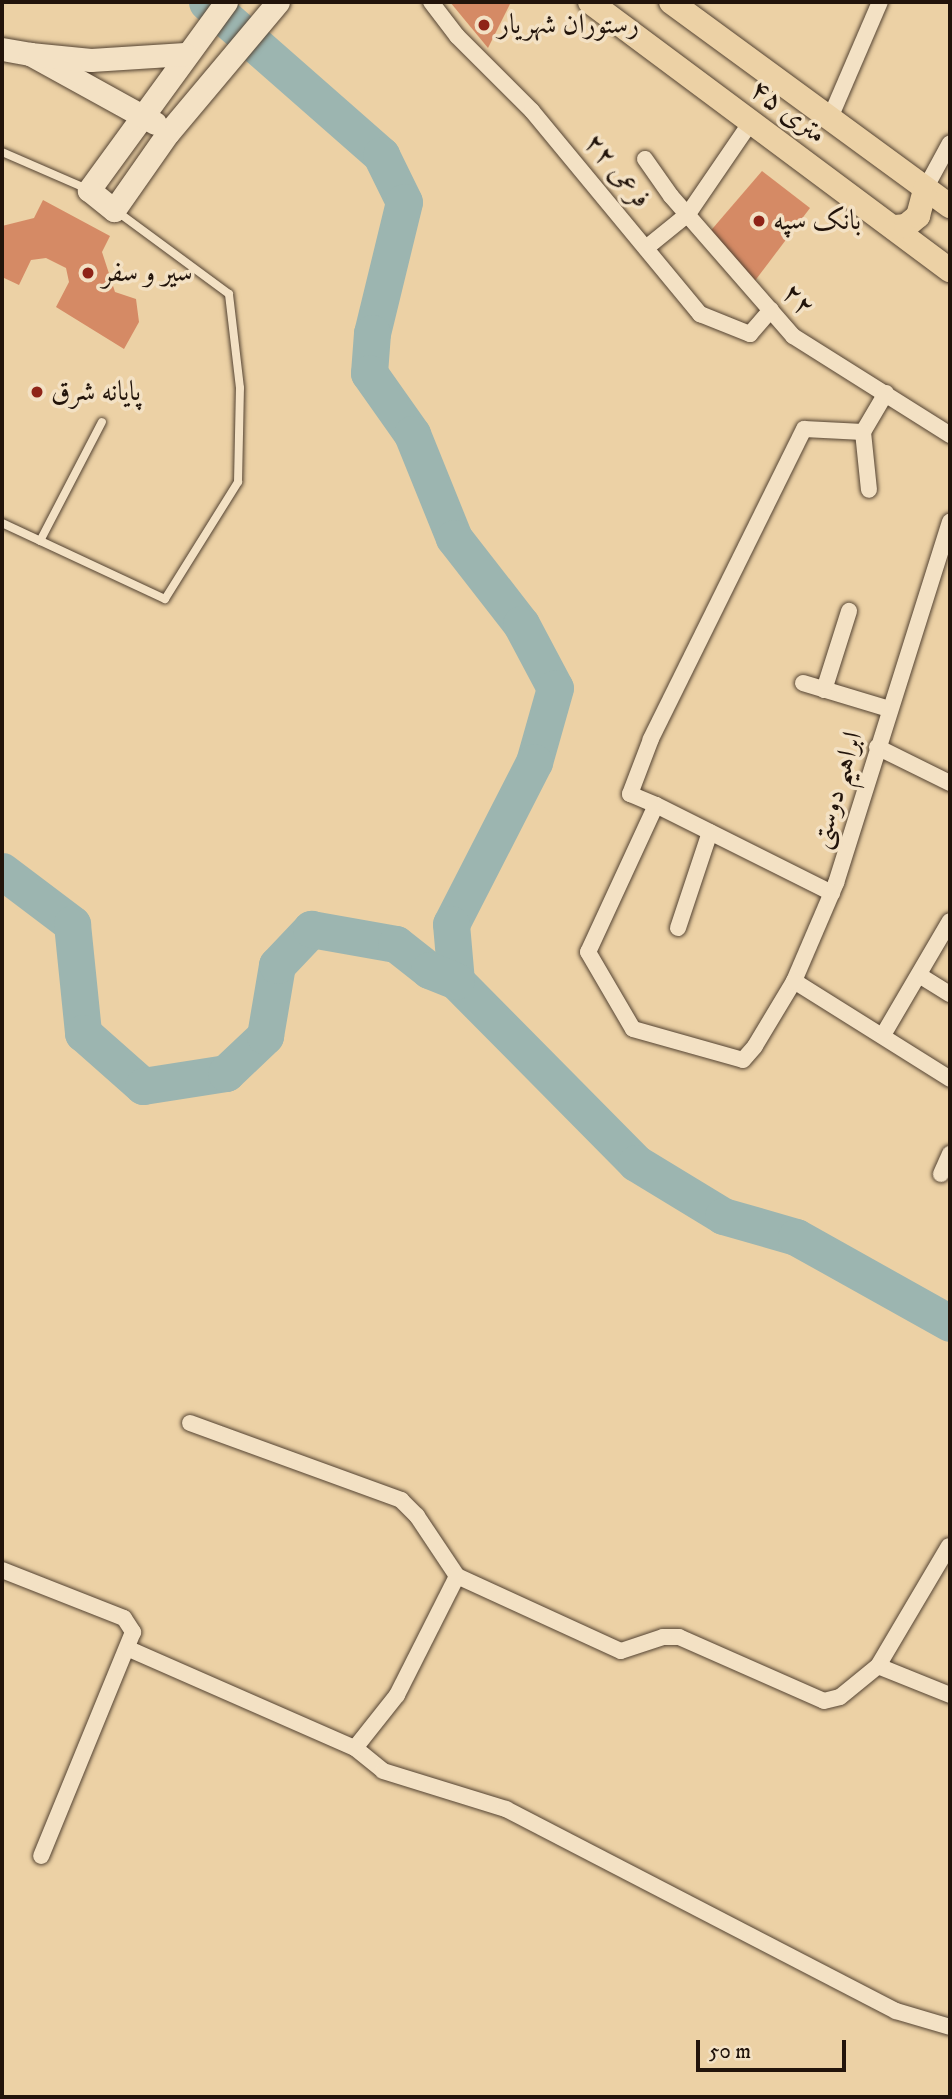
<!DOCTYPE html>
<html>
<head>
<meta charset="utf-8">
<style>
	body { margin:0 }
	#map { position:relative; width:952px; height:2099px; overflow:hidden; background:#ecd1a5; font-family:"IM FELL DW Pica",Amiri,serif }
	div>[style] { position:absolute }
	.river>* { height:37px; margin:-18.5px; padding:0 18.5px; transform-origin:18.5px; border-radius:18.5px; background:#9cb5b0 }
	.building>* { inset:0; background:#d58a65 }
	.roads { filter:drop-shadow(0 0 2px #544332) drop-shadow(0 0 2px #544332) }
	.lane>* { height:8px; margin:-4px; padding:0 4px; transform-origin:4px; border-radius:4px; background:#f3e1c4 }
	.street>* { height:16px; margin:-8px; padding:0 8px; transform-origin:8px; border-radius:8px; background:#f3e1c4 }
	.secondary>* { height:23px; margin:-11.5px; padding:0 11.5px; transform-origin:11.5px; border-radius:11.5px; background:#f3e1c4 }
	.primary>* { height:24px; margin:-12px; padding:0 12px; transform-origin:12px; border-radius:12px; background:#ecd1a5 }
	.dots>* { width:19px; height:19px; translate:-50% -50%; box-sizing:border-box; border:4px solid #f3e1c4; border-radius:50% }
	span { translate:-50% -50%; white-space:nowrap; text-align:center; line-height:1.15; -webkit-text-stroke:7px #f3e1c4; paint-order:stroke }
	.poi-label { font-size:28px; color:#22140b }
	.left { translate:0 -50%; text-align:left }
	.street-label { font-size:28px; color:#22140b }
	.frame { position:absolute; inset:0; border:4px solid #22140b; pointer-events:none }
	.scale { position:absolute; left:696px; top:2040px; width:150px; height:32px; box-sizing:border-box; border:4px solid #22140b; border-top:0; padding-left:9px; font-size:21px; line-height:24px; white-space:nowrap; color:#22140b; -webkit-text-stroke:5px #f3e1c4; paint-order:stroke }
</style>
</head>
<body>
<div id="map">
	<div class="river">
		<i style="left:207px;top:2px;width:232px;rotate:41.3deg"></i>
		<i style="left:381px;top:155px;width:52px;rotate:63.9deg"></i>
		<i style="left:404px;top:202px;width:135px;rotate:103.7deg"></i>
		<i style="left:372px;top:333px;width:40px;rotate:94.3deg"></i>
		<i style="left:369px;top:373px;width:75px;rotate:54.8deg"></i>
		<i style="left:412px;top:434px;width:112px;rotate:68deg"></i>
		<i style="left:454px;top:538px;width:109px;rotate:52.1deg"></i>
		<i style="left:521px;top:624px;width:72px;rotate:62deg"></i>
		<i style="left:555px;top:688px;width:77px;rotate:105.8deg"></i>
		<i style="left:534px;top:762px;width:182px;rotate:117.1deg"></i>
		<i style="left:451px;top:924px;width:57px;rotate:85deg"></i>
		<i style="left:456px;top:981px;width:256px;rotate:45.3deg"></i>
		<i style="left:636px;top:1163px;width:102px;rotate:31.3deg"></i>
		<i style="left:723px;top:1216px;width:76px;rotate:16deg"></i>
		<i style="left:796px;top:1237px;width:176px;rotate:29.2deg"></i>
		<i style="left:2px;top:871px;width:88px;rotate:37.1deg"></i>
		<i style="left:72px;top:924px;width:110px;rotate:84.2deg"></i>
		<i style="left:83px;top:1033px;width:80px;rotate:41.5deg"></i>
		<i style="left:143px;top:1086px;width:84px;rotate:-8.9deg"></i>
		<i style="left:226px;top:1073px;width:54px;rotate:-43.5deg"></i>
		<i style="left:265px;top:1036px;width:72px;rotate:-80.4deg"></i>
		<i style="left:277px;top:965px;width:50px;rotate:-46.6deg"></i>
		<i style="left:311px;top:929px;width:86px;rotate:10deg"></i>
		<i style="left:396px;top:944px;width:42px;rotate:38.2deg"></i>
		<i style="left:429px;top:970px;width:29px;rotate:22deg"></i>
	</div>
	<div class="building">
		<i style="clip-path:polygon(450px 2px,511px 2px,488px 48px)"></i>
		<i style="clip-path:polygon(762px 171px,810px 208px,751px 286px,707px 235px)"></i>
		<i style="clip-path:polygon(43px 200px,110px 236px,102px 252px,115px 292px,136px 299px,139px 322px,124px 349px,56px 307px,69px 282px,66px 268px,46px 258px,31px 260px,19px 285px,2px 277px,2px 226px,34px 218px)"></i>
	</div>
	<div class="roads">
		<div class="lane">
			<i style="left:2px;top:152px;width:93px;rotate:23.5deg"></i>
			<i style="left:2px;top:523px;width:180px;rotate:25deg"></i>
			<i style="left:165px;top:599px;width:138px;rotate:-58deg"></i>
			<i style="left:238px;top:482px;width:94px;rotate:-88.8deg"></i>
			<i style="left:240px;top:388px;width:95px;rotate:-96.7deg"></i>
			<i style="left:229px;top:294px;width:142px;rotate:-143.6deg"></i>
			<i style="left:40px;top:541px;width:134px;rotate:-62.5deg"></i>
		</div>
		<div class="street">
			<i style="left:431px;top:2px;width:43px;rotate:52.6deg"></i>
			<i style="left:457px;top:36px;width:106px;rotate:45deg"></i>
			<i style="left:532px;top:111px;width:264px;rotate:50.4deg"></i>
			<i style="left:700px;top:314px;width:54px;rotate:21.8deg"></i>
			<i style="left:750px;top:334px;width:32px;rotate:-49deg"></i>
			<i style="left:830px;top:118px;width:126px;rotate:-66.7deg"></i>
			<i style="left:645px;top:159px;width:45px;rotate:54.9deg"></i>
			<i style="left:671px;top:196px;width:186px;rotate:48.9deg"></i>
			<i style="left:793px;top:336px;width:186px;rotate:32.2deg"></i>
			<i style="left:925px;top:189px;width:52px;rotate:-61.5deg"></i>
			<i style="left:646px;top:248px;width:54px;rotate:-39deg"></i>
			<i style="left:688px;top:214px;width:112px;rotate:-55.6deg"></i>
			<i style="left:886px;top:393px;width:45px;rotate:120.5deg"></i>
			<i style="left:863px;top:432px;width:59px;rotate:-177.1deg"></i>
			<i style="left:804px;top:429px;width:346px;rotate:116.3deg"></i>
			<i style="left:651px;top:739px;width:59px;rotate:110.9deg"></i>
			<i style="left:630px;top:794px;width:28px;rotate:23deg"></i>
			<i style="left:656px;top:805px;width:162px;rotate:114.8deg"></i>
			<i style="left:588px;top:952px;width:89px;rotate:59.7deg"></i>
			<i style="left:633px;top:1029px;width:114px;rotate:15.7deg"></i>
			<i style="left:743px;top:1060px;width:18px;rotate:-49deg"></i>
			<i style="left:755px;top:1046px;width:76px;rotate:-59deg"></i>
			<i style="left:794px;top:981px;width:107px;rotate:-66.8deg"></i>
			<i style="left:836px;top:883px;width:379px;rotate:-72.5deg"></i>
			<i style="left:863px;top:432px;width:58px;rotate:84.1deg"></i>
			<i style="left:803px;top:683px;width:90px;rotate:16.8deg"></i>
			<i style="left:824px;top:690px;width:83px;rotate:-72.4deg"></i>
			<i style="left:877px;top:747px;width:81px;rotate:26.3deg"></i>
			<i style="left:656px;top:805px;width:197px;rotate:26.6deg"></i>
			<i style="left:678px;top:928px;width:101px;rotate:-71.6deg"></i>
			<i style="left:919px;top:975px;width:36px;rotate:32deg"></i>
			<i style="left:794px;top:981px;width:184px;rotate:32.1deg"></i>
			<i style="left:883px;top:1035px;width:132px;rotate:-59.6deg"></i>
			<i style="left:941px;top:1174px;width:22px;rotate:-66deg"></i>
			<i style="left:190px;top:1423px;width:225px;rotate:20deg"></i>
			<i style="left:401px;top:1500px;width:23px;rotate:45deg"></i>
			<i style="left:417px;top:1516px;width:72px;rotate:56.3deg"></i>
			<i style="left:457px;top:1576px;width:180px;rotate:24.6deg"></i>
			<i style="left:621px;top:1651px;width:44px;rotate:-18.4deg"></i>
			<i style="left:663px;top:1637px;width:16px"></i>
			<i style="left:679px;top:1637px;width:158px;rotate:23.8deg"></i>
			<i style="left:824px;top:1701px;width:16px;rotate:-14deg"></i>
			<i style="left:840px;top:1697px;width:49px;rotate:-39.2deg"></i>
			<i style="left:878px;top:1666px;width:139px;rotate:-59.4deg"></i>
			<i style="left:2px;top:1570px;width:131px;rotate:21.5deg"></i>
			<i style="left:124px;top:1618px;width:17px;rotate:57deg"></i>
			<i style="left:133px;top:1632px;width:242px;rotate:112.3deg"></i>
			<i style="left:129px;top:1649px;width:247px;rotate:23.7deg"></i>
			<i style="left:355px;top:1748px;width:36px;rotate:39deg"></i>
			<i style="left:383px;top:1771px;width:129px;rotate:17.2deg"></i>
			<i style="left:506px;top:1809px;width:439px;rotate:27.4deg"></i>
			<i style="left:896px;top:2011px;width:56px;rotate:16.5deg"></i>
			<i style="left:878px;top:1666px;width:78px;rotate:21.9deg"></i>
			<i style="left:355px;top:1748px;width:68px;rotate:-51.6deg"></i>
			<i style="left:397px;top:1695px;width:133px;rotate:-63.2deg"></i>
		</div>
		<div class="secondary">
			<i style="left:226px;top:2px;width:233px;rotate:126.1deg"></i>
			<i style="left:89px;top:190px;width:32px;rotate:39deg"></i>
			<i style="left:114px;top:210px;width:94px;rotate:-55deg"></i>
			<i style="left:168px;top:133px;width:171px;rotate:-50deg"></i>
			<i style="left:2px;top:49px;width:28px;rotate:10deg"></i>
			<i style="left:155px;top:123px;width:143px;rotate:-151.1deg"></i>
			<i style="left:30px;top:54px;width:61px;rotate:5.6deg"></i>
			<i style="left:91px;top:60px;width:94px;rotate:-3.7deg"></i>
		</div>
		<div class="primary">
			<i style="left:590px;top:2px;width:449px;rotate:36.7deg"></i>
			<i style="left:671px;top:2px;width:346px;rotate:36.2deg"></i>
			<i style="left:895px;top:227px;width:11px;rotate:-5deg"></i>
			<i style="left:906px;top:226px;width:16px;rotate:-40deg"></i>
			<i style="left:918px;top:216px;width:28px;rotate:-75deg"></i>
		</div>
	</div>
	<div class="dots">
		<i style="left:484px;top:25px;background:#8f2418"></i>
		<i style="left:759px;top:221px;background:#8f2418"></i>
		<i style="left:88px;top:273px;background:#8f2418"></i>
		<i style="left:37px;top:392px;background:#8f2418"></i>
	</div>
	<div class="poi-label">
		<span class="left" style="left:498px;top:25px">رستوران شهریار</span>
		<span class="left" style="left:773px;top:221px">بانک سپه</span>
		<span class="left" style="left:102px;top:273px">سیر و سفر</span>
		<span class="left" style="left:51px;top:392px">پایانه شرق</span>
	</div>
	<div class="street-label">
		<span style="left:788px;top:112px;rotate:37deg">۴۵ متری</span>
		<span style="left:617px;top:171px;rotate:50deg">فرعی ۲۲</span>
		<span style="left:798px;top:300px;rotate:47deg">۲۲</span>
		<span style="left:837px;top:790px;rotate:-73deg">ابراهیم دوستی</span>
	</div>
	<div class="frame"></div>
	<div class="scale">50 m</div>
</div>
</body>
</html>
